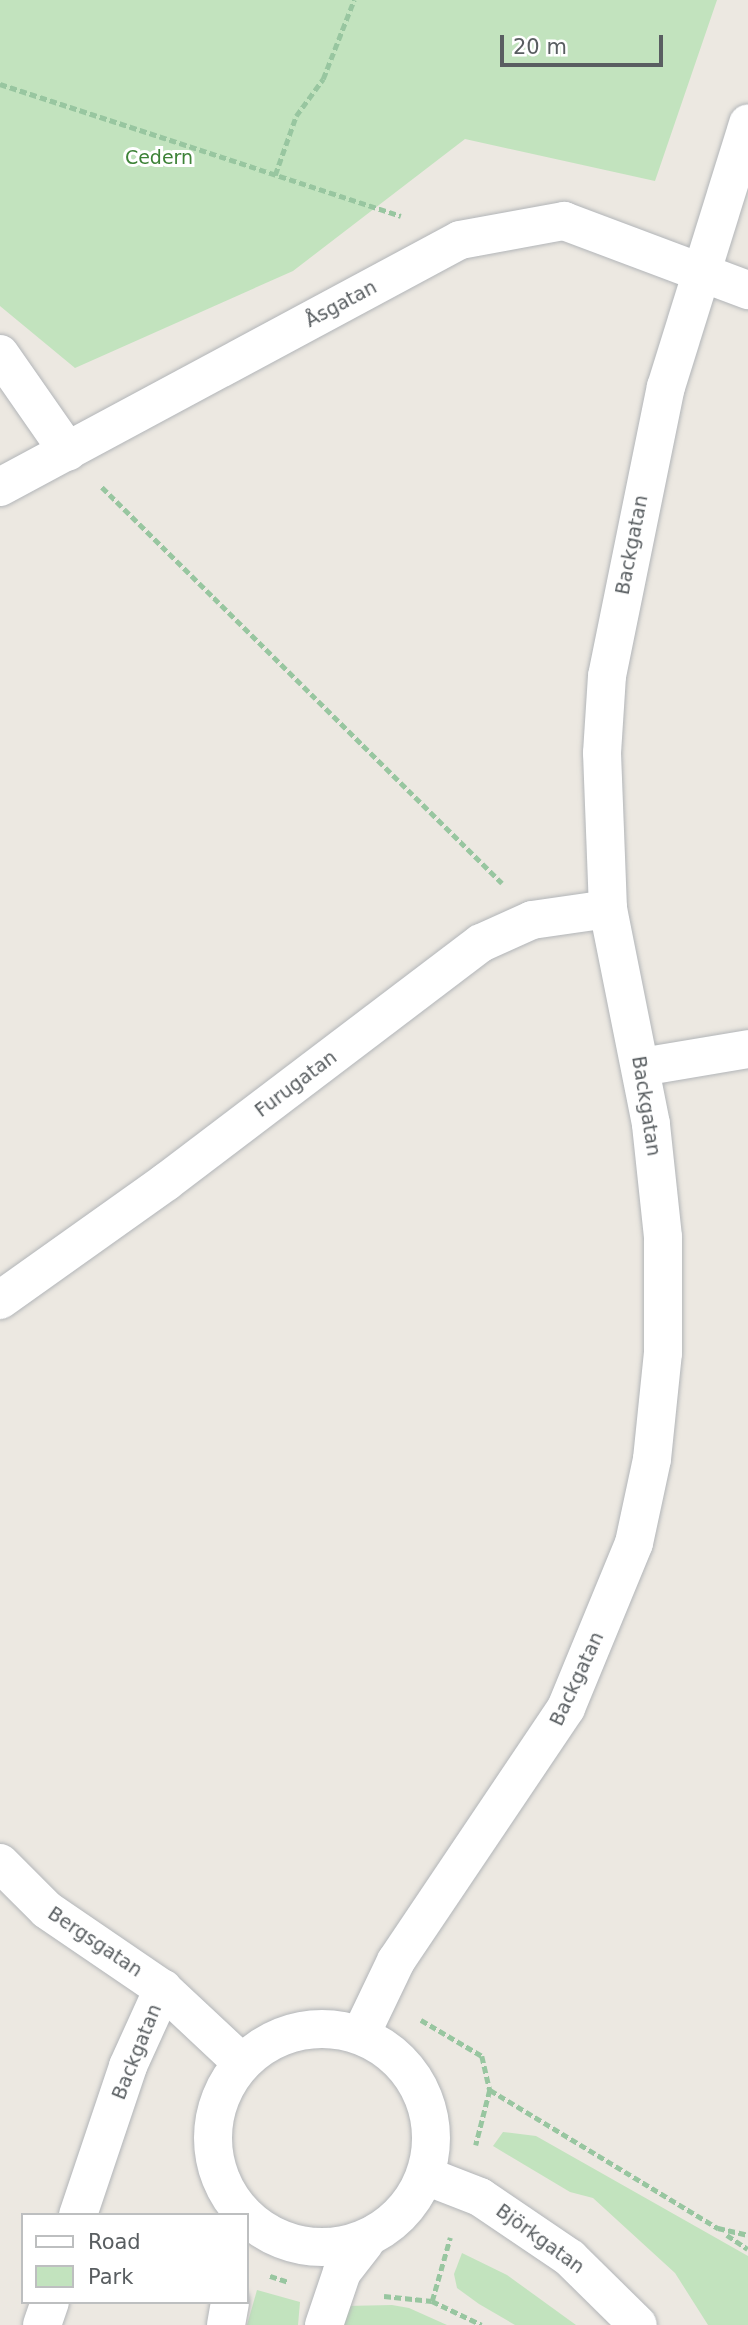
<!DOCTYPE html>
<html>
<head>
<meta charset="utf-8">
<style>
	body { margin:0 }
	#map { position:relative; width:748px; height:2325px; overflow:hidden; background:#ece8e1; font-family:"DejaVu Sans",sans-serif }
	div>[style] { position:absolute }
	.green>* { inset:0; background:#c2e3be }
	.path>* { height:4.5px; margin-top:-2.25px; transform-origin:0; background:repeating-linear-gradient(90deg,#98c6a0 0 7px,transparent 0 10.5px) }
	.roads { filter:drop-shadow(0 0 2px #b2b5b8) drop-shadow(0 0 2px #b2b5b8) }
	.minor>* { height:38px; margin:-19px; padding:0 19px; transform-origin:19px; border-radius:19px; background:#fff }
	.tertiary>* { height:38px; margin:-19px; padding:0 19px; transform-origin:19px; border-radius:19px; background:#fff }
	.tertiary>.ring { margin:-19px; padding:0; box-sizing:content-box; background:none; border:38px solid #fff; border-radius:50% }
	span { translate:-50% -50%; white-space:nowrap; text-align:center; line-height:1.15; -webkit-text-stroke:6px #fff; paint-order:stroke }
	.park-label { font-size:19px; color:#3d8237 }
	.street-label { font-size:19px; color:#595e61 }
	.legend { position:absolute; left:21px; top:2213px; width:228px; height:91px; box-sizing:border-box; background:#fff; border:2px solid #bdbfc0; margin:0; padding:9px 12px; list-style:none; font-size:21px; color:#595e61 }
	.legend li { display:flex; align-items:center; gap:14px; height:35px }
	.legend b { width:35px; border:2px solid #bdbfc0 }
	.scale { position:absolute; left:500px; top:35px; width:163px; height:32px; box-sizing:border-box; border:4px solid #595e61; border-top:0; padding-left:9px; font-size:21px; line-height:24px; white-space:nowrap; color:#595e61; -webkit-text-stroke:5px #fff; paint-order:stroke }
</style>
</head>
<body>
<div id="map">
	<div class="green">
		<i style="clip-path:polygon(0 0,717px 0,655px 181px,465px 139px,293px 271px,75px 368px,0 306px)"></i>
		<i style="clip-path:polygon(503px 2132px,536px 2136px,748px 2256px,748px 2325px,708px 2325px,675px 2273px,593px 2198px,570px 2192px,493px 2146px)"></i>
		<i style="clip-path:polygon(462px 2253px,507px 2275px,576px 2325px,515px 2325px,479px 2304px,457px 2288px,454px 2274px)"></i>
		<i style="clip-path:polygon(257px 2290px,300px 2302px,298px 2325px,247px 2325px)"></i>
		<i style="clip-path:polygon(392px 2305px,409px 2308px,447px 2325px,341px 2325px,345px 2306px)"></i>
	</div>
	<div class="path">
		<i style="left:0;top:84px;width:422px;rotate:18.2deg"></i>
		<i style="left:275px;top:175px;width:63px;rotate:-70.4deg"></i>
		<i style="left:296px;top:116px;width:46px;rotate:-53.9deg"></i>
		<i style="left:323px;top:79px;width:85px;rotate:-68.6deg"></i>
		<i style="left:102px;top:487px;width:563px;rotate:44.71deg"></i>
		<i style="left:421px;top:2020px;width:71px;rotate:30.5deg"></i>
		<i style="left:482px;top:2056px;width:35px;rotate:77deg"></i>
		<i style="left:490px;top:2090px;width:57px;rotate:104.3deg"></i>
		<i style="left:490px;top:2090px;width:267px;rotate:31.2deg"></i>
		<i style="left:718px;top:2228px;width:31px;rotate:13deg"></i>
		<i style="left:727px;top:2235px;width:25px;rotate:34deg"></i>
		<i style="left:270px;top:2276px;width:20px;rotate:18deg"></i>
		<i style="left:384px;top:2296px;width:48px;rotate:5.9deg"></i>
		<i style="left:432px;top:2301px;width:66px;rotate:-74.1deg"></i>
		<i style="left:432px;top:2301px;width:55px;rotate:25.6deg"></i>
	</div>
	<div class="roads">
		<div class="minor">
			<i style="left:0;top:354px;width:119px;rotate:55.2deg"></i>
			<i style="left:0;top:487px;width:522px;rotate:-28.23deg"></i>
			<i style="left:460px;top:240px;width:106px;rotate:-10.4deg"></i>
			<i style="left:564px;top:221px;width:197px;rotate:20.6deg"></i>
			<i style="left:641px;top:1067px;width:109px;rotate:-9.5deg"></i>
			<i style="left:0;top:1300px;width:204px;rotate:-35.4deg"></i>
			<i style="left:166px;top:1182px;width:395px;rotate:-37.2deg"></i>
			<i style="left:481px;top:943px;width:56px;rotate:-24.3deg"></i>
			<i style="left:532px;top:920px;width:77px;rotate:-8.2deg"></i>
			<i style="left:0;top:1863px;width:66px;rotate:45deg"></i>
			<i style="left:47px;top:1910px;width:140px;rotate:34.3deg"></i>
			<i style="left:426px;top:2176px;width:58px;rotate:21.3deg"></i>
			<i style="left:480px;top:2197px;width:109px;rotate:34.1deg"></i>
			<i style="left:570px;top:2258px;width:95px;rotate:44.6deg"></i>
			<i style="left:78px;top:2215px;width:157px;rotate:-71.4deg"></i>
			<i style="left:128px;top:2066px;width:85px;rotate:-65.6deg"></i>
			<i style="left:163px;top:1989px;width:107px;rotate:43.1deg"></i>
			<i style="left:42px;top:2325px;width:24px;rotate:-71deg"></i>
		</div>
		<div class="tertiary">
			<i class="ring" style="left:213px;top:2029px;width:180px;height:180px"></i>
			<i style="left:361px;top:2034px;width:81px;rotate:-64.4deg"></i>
			<i style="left:396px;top:1961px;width:305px;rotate:-56.1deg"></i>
			<i style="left:566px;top:1708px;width:178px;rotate:-67.6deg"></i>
			<i style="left:634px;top:1543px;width:86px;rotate:-77.9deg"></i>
			<i style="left:652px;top:1459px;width:107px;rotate:-84.1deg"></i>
			<i style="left:663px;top:1353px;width:116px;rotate:-90deg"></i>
			<i style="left:663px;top:1237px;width:114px;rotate:-96.1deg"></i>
			<i style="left:651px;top:1124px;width:219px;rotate:-101.3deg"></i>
			<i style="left:608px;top:909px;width:156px;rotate:-92.2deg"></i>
			<i style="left:602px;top:753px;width:77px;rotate:-86.3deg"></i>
			<i style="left:607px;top:676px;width:295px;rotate:-78.5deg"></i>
			<i style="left:666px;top:387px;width:276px;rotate:-72.7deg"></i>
			<i style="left:226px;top:2325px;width:23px;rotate:-80deg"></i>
			<i style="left:324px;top:2325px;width:56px;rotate:-71.2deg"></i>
			<i style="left:342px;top:2272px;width:37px;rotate:-52deg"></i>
		</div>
	</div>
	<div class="park-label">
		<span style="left:159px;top:158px">Cedern</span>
	</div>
	<div class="street-label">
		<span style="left:341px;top:304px;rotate:-28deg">Åsgatan</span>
		<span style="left:632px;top:545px;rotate:-79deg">Backgatan</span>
		<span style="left:296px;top:1084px;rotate:-37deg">Furugatan</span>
		<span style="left:646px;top:1106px;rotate:81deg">Backgatan</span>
		<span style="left:577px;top:1679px;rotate:-65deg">Backgatan</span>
		<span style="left:95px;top:1942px;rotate:34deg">Bergsgatan</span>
		<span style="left:137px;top:2052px;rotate:-68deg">Backgatan</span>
		<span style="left:540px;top:2239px;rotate:36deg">Björkgatan</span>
	</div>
	<ul class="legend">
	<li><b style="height:9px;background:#fff"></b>Road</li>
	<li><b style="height:19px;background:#c2e3be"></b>Park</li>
	</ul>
	<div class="scale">20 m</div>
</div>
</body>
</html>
